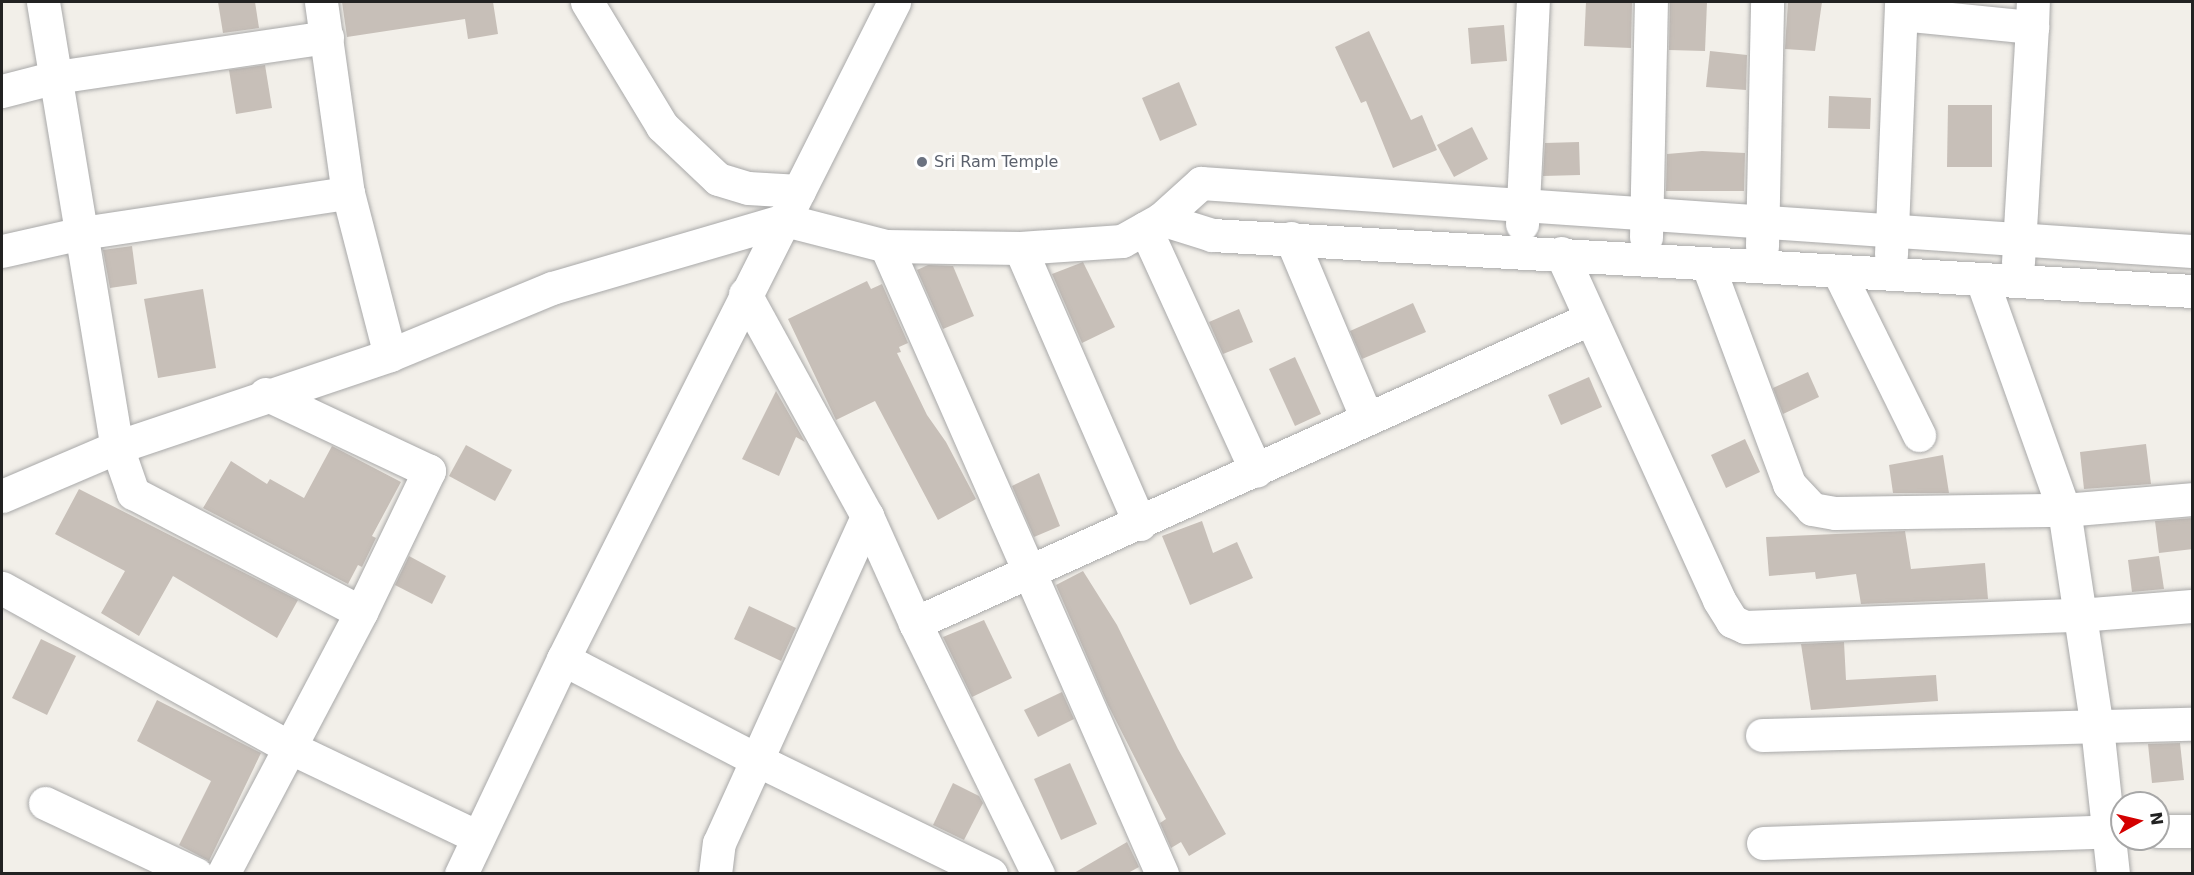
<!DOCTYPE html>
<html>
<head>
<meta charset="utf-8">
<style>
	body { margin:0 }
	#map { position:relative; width:2194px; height:875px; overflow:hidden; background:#f2efe9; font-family:"DejaVu Sans",sans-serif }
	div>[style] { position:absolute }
	.building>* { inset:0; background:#c7bfb8 }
	.roads { filter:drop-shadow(0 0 2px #a9a9a9) drop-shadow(0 0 2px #a9a9a9) }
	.minor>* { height:33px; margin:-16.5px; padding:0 16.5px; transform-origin:16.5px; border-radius:16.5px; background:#fff }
	.dots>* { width:16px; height:16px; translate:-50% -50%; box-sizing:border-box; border:3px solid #fff; border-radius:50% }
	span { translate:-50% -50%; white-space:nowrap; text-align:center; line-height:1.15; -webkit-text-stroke:6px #fff; paint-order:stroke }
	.worship-label { font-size:16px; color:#5b616d }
	.left { translate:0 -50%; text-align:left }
	.frame { position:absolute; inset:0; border:3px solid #222; pointer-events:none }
	.north { position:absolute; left:2110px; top:791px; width:60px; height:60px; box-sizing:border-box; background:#fff; border:2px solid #a7a7a7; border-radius:50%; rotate:82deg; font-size:16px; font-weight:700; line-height:24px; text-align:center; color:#222 }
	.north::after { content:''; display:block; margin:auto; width:21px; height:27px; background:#d40000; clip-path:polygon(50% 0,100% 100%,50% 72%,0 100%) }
</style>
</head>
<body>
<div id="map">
	<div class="building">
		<i style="clip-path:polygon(218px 2px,255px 2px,259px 28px,223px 33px)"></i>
		<i style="clip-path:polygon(342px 2px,493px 2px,498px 34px,468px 39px,465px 19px,347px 37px)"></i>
		<i style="clip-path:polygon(1586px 2px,1632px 2px,1631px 48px,1584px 46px)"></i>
		<i style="clip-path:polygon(1670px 2px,1707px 2px,1705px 51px,1669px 50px)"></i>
		<i style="clip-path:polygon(1788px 2px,1822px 2px,1815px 51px,1785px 49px)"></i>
		<i style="clip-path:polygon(1504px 25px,1507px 61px,1471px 64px,1468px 28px)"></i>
		<i style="clip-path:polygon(1369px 31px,1411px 120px,1422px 115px,1437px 150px,1393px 168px,1366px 101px,1361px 103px,1335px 47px)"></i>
		<i style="clip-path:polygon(1710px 51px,1747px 55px,1746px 90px,1706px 87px)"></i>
		<i style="clip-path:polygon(265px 65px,272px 108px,236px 114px,229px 70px)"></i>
		<i style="clip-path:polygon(1179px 82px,1197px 125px,1160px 141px,1142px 98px)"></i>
		<i style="clip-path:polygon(1829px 96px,1871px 98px,1870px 129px,1828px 128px)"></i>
		<i style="clip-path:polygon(1948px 105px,1992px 105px,1992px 167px,1947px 167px)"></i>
		<i style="clip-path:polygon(1472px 127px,1488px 159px,1454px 177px,1437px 145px)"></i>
		<i style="clip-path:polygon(1579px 142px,1580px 175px,1543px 176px,1545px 143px)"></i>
		<i style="clip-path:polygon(1702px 151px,1745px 153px,1744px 191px,1666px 191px,1667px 154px)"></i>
		<i style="clip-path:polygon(132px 246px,137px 284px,110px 288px,103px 250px)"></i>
		<i style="clip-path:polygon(1083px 262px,1115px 327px,1082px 343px,1052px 274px)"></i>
		<i style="clip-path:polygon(928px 265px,953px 266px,974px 316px,943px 329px,917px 270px)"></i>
		<i style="clip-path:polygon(867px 281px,871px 289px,882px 284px,908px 343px,899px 347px,901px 352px,897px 353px,927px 415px,946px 442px,976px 499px,938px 520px,875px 401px,836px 420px,788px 319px)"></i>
		<i style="clip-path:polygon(203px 289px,216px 368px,158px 378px,144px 299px)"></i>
		<i style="clip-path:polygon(1413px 303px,1426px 332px,1362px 359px,1350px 331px)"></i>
		<i style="clip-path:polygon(1239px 309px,1253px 342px,1223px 354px,1209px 322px)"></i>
		<i style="clip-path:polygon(1295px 357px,1321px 414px,1295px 426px,1269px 369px)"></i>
		<i style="clip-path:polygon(1808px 372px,1819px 397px,1783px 414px,1773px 388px)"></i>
		<i style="clip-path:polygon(1589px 377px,1602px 407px,1561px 425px,1548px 395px)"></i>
		<i style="clip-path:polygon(776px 391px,805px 442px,796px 437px,779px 476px,742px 459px)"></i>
		<i style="clip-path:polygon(1745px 439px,1760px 472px,1726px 488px,1711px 455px)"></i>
		<i style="clip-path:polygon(2146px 444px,2151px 484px,2084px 489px,2080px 452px)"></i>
		<i style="clip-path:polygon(466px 445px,512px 470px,495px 501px,449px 476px)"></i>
		<i style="clip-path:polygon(332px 446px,401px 482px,372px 536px,376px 538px,362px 567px,358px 565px,348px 584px,203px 508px,231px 461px,267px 484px,270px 479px,304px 498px)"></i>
		<i style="clip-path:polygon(1943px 455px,1949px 493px,1893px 493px,1889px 465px)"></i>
		<i style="clip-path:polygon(1039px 473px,1060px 526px,1034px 537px,1012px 486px)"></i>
		<i style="clip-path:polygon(79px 489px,298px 600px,277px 638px,173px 576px,139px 636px,101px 613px,125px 571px,55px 534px)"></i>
		<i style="clip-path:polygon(2193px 518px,2193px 549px,2159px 553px,2155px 521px)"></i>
		<i style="clip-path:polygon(1202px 521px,1213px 553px,1237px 542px,1253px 578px,1190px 605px,1162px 536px)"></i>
		<i style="clip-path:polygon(1905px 531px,1911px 569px,1985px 563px,1988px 599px,1861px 604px,1856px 574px,1816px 579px,1815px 572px,1769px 576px,1766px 537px)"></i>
		<i style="clip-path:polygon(409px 556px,446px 576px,432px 604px,395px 585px)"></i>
		<i style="clip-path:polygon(2159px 556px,2164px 589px,2132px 592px,2128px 560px)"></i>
		<i style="clip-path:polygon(1083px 571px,1117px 625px,1178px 749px,1226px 834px,1189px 856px,1181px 842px,1171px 848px,1160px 823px,1166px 819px,1108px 705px,1056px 585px)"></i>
		<i style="clip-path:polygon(749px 606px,796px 628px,781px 661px,734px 639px)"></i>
		<i style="clip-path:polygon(984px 620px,1012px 678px,972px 697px,943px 637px)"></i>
		<i style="clip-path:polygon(41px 639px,76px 656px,47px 715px,12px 698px)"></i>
		<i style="clip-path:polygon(1844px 642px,1846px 680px,1936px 675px,1938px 701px,1811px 710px,1801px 644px)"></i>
		<i style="clip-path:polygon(1062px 692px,1074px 719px,1038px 737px,1024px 710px)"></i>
		<i style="clip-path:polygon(157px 700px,261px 753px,209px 861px,179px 845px,211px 781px,137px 741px)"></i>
		<i style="clip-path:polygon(2180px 743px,2184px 780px,2152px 783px,2148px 744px)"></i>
		<i style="clip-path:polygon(1070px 763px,1097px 824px,1061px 840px,1034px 779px)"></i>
		<i style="clip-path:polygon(953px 783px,979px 796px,983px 803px,964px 840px,933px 825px)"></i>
		<i style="clip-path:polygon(1127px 842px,1139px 867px,1128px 873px,1074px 873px)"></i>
	</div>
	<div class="roads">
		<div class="minor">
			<i style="left:43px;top:2px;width:451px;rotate:80.6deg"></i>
			<i style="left:117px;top:447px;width:49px;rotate:70.8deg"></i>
			<i style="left:133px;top:493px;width:257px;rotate:27.6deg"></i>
			<i style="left:321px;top:2px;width:193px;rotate:82deg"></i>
			<i style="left:348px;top:193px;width:167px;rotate:75.5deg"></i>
			<i style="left:587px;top:2px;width:145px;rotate:58.8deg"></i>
			<i style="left:662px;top:126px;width:77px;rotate:43.4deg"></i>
			<i style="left:718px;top:179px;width:31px;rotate:17deg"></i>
			<i style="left:748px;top:188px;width:51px;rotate:3.4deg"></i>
			<i style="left:1901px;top:14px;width:132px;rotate:5.7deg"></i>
			<i style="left:2032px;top:27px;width:25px;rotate:-88deg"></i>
			<i style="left:2px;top:91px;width:56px;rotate:-14.5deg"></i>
			<i style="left:56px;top:77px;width:274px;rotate:-8.4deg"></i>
			<i style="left:1161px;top:219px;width:53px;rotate:17.4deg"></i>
			<i style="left:1212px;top:235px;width:982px;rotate:3.27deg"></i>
			<i style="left:1522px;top:224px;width:222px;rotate:-87.2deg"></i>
			<i style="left:1145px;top:228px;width:267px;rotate:65.4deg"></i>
			<i style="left:1646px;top:237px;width:235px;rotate:-88.8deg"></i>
			<i style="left:1291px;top:238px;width:196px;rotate:67.2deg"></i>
			<i style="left:886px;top:246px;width:686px;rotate:66.27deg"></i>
			<i style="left:1762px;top:246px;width:244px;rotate:-88.8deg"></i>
			<i style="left:1020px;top:248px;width:301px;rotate:66.5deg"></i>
			<i style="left:2px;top:251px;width:82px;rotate:-12.7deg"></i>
			<i style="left:82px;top:233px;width:269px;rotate:-8.6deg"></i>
			<i style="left:1561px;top:253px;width:381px;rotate:65.5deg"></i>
			<i style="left:1719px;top:600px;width:25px;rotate:58deg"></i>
			<i style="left:1732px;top:621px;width:14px;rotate:25deg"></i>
			<i style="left:1745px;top:627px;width:334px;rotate:-2.1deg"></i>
			<i style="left:2079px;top:615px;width:113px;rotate:-4.6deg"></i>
			<i style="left:1891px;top:254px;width:252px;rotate:-87.7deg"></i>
			<i style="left:2018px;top:262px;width:235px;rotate:-86.6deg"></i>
			<i style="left:1707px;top:263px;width:236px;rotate:69.6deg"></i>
			<i style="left:1789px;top:484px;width:34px;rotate:47deg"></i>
			<i style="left:1812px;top:509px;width:23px;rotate:10deg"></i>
			<i style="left:1835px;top:513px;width:229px;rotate:-0.8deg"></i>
			<i style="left:2064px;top:510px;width:128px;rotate:-4.9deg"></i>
			<i style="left:1838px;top:271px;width:183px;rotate:63.7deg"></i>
			<i style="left:1982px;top:280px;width:244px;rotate:70.4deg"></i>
			<i style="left:2064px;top:510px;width:219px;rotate:81.4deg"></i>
			<i style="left:2097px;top:727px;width:148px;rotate:83.8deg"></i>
			<i style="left:745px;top:294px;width:253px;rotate:61.2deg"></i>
			<i style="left:867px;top:516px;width:117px;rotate:65.8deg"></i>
			<i style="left:915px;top:623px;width:280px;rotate:63.9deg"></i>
			<i style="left:2px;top:496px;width:125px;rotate:-23.1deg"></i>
			<i style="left:117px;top:447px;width:288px;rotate:-18.6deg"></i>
			<i style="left:390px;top:355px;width:175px;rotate:-22.5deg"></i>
			<i style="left:552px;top:288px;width:243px;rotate:-16.3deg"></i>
			<i style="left:785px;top:220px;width:104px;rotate:14.4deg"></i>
			<i style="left:886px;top:246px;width:134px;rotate:0.9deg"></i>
			<i style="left:1020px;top:248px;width:102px;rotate:-3.9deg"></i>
			<i style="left:1122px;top:241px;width:45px;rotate:-29.4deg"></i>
			<i style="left:1161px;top:219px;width:54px;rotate:-42deg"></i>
			<i style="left:1201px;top:183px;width:993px;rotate:3.93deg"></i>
			<i style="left:2px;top:588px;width:330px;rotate:29deg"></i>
			<i style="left:291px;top:748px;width:207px;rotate:25.5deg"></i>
			<i style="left:915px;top:623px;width:739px;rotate:-24.28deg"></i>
			<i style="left:563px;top:659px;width:221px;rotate:27.5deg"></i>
			<i style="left:759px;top:761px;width:258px;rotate:26deg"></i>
			<i style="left:1762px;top:735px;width:430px;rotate:-1.5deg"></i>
			<i style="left:45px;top:803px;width:167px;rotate:25.2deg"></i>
			<i style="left:2158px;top:831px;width:34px"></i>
			<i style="left:1763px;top:843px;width:359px;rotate:-1.9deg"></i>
			<i style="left:223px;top:874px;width:296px;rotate:-62.2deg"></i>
			<i style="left:361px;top:612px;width:157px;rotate:-64.3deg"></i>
			<i style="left:429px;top:471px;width:181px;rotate:-154.8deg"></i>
			<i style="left:461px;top:874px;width:238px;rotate:-64.6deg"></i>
			<i style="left:563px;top:659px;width:736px;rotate:-63.26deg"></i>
			<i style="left:715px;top:874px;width:31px;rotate:-83deg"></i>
			<i style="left:719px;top:843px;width:359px;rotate:-65.6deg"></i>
		</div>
	</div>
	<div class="dots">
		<i style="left:922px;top:162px;background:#6b7280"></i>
	</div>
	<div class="worship-label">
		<span class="left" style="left:934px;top:162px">Sri Ram Temple</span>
	</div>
	<div class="frame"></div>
	<div class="north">N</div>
</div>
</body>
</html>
